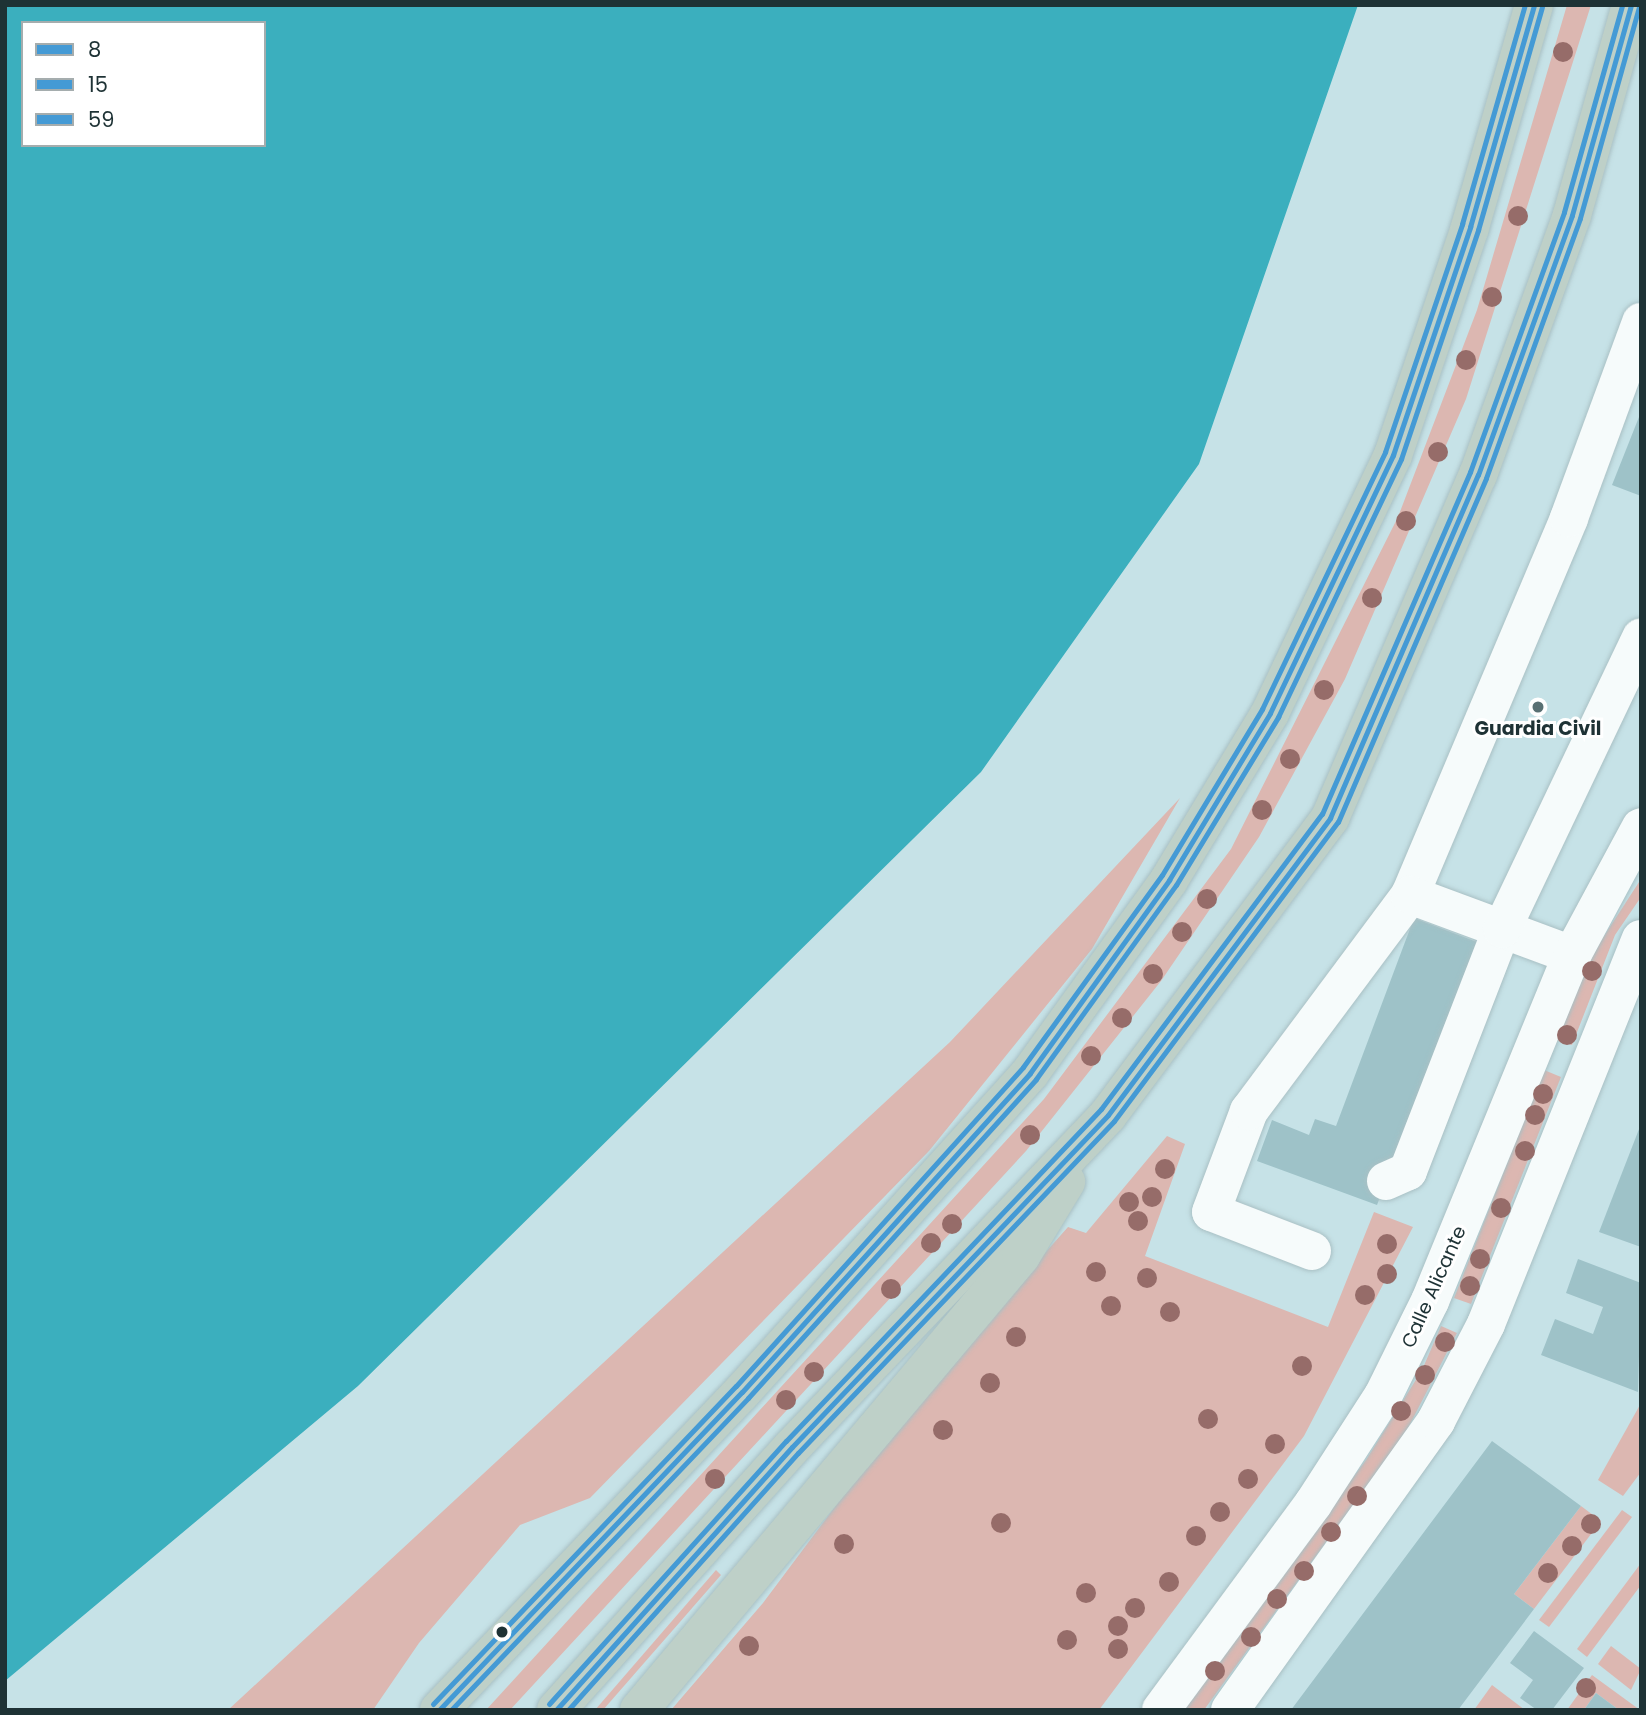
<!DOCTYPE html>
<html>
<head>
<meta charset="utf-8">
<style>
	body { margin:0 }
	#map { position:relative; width:1646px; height:1715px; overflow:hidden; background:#c6e2e7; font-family:Poppins,sans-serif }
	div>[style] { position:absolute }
	.green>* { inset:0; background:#dcb7b1 }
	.water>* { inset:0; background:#3bafbe }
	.building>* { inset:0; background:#9ec2c8 }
	.roads { filter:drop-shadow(0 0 2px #a9c0c4) drop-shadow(0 0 2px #a9c0c4) }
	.minor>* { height:38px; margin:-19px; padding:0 19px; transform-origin:19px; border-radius:19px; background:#f6fbfb }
	.highway>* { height:38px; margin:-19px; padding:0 19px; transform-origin:19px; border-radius:19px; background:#bed0c8 }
	.bus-1>* { height:5px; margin:-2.5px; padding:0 2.5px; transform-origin:2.5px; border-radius:2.5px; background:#449ad5 }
	.bus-2>* { height:5px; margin:-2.5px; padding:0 2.5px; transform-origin:2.5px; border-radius:2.5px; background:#449ad5 }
	.bus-3>* { height:5px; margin:-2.5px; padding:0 2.5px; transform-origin:2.5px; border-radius:2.5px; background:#449ad5 }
	.trees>* { width:20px; height:20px; margin:-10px; border-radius:50%; background:#966c69 }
	.dots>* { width:19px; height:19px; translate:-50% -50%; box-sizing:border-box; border:4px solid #fff; border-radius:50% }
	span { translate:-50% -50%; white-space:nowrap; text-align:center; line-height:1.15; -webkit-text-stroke:6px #fff; paint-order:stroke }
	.poi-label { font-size:19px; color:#1e3235; font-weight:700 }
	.street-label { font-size:19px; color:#1e3235 }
	.frame { position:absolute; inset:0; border:7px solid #1e3235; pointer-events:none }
	.legend { position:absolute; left:21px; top:21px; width:245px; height:126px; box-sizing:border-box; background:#fff; border:2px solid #a5adae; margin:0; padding:9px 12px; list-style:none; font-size:21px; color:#1e3235 }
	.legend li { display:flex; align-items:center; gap:14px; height:35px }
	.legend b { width:35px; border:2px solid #a5adae }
</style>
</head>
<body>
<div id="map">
	<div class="green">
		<i style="clip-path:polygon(1567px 5px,1591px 5px,1466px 399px,1345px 679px,1259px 837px,1161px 981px,1026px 1151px,510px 1710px,486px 1710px,1044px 1099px,1231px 849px,1398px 517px,1477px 310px)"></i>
		<i style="clip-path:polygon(1180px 798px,1092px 949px,929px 1151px,590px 1498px,520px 1525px,419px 1643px,373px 1710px,228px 1710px,950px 1042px)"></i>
		<i style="clip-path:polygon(1641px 879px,1641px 897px,1615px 935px,1572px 1045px,1555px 1040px,1593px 953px)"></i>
		<i style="clip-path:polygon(1544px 1070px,1561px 1077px,1471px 1304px,1454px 1298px)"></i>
		<i style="clip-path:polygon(1167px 1136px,1185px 1144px,1145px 1256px,1328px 1327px,1374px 1212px,1413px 1227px,1304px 1436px,1099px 1710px,671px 1710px,763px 1603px,917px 1397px,1068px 1227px,1086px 1233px)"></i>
		<i style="clip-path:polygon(1441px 1326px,1457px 1333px,1406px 1432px,1204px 1710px,1181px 1710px,1366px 1460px,1422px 1370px)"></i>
		<i style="clip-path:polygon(1641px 1403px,1641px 1472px,1623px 1496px,1598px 1480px)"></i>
		<i style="clip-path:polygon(1581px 1506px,1601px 1521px,1534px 1609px,1514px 1594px)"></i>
		<i style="clip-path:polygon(1622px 1510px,1632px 1517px,1549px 1627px,1539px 1620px)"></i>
		<i style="clip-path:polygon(1641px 1563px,1641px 1585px,1587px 1657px,1577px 1649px)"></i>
		<i style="clip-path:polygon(716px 1570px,721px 1575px,603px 1710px,595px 1710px)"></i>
		<i style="clip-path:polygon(1611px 1646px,1641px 1669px,1631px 1690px,1598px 1664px)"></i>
		<i style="clip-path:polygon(1592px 1675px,1640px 1710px,1619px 1710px,1596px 1693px,1584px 1710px,1567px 1710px)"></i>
		<i style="clip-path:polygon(1492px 1685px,1525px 1710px,1474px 1710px)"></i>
	</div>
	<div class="water">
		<i style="clip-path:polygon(evenodd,5px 5px,1358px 5px,1199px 464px,981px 772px,358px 1386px,5px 1681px,5px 5px,23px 23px,264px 23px,264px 145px,23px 145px,23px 23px)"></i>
	</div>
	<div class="building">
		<i style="clip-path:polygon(1641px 412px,1641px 496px,1612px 485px)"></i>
		<i style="clip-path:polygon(1414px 918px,1477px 942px,1377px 1205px,1257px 1161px,1272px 1120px,1309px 1135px,1315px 1119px,1336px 1126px)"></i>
		<i style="clip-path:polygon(1641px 1124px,1641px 1247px,1599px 1232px)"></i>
		<i style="clip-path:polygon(1578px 1259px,1641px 1283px,1638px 1392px,1541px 1355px,1555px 1319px,1593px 1334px,1603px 1307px,1566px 1293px)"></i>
		<i style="clip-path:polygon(1492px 1441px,1581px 1506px,1514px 1594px,1534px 1609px,1458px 1710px,1291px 1710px)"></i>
		<i style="clip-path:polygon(1534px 1631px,1584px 1668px,1552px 1710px,1537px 1710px,1520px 1698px,1533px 1680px,1510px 1663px)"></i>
		<i style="clip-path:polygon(1596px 1693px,1619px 1710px,1584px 1710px)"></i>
	</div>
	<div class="roads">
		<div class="minor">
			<i style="left:1410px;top:895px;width:409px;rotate:-67.1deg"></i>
			<i style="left:1569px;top:518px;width:209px;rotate:-69.8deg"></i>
			<i style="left:1386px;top:1181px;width:24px;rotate:-24deg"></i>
			<i style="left:1408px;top:1171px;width:260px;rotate:-68.8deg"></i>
			<i style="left:1502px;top:929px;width:75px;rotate:20.4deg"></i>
			<i style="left:1312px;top:1251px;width:108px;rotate:-158.9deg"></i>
			<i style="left:1211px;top:1212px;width:108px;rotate:-69.4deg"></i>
			<i style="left:1249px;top:1111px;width:269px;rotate:-53.3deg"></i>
			<i style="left:1410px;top:895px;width:98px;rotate:20.3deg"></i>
			<i style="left:1502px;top:929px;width:323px;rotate:-64.5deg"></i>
			<i style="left:1161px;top:1710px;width:256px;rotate:-53.6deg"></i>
			<i style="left:1313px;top:1504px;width:129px;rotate:-57.1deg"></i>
			<i style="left:1383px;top:1396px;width:106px;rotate:-63.7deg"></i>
			<i style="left:1430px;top:1301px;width:374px;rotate:-67.7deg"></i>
			<i style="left:1572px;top:955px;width:145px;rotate:-61.7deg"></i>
			<i style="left:1230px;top:1710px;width:355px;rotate:-54.5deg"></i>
			<i style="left:1436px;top:1421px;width:109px;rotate:-62.7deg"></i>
			<i style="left:1486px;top:1324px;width:415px;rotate:-68.1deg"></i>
		</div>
		<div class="highway">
			<i style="left:439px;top:1710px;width:439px;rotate:-46.4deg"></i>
			<i style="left:742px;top:1392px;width:430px;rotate:-47.9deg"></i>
			<i style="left:1030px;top:1073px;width:238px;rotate:-54.2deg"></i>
			<i style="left:1169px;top:880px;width:195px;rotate:-58.8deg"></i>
			<i style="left:1270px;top:713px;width:286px;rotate:-64.5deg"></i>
			<i style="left:1393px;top:455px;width:241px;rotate:-71.3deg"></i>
			<i style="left:1470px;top:227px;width:231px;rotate:-73.9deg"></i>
			<i style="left:556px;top:1710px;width:353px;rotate:-48.1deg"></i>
			<i style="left:792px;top:1447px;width:458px;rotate:-46.4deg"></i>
			<i style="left:1108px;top:1115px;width:371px;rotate:-53.2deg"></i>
			<i style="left:1330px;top:818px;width:374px;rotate:-66.7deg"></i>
			<i style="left:1478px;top:475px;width:276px;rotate:-70.1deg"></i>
			<i style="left:1572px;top:215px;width:218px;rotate:-74.3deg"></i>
			<i style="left:639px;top:1710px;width:593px;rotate:-49.92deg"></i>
			<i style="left:1021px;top:1256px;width:87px;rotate:-58.7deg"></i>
		</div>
	</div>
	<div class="bus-1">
		<i style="left:439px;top:1710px;width:439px;rotate:-46.4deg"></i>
		<i style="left:742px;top:1392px;width:430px;rotate:-47.9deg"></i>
		<i style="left:1030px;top:1073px;width:238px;rotate:-54.2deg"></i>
		<i style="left:1169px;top:880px;width:195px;rotate:-58.8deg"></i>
		<i style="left:1270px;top:713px;width:286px;rotate:-64.5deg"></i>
		<i style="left:1393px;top:455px;width:241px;rotate:-71.3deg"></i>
		<i style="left:1470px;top:227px;width:231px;rotate:-73.9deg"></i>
		<i style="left:556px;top:1710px;width:353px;rotate:-48.1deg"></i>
		<i style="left:792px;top:1447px;width:458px;rotate:-46.4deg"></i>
		<i style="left:1108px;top:1115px;width:371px;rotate:-53.2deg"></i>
		<i style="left:1330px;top:818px;width:374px;rotate:-66.7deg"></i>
		<i style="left:1478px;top:475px;width:276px;rotate:-70.1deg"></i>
		<i style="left:1572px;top:215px;width:218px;rotate:-74.3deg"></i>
	</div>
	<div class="bus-2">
		<i style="left:451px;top:1710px;width:431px;rotate:-46.4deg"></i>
		<i style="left:748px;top:1398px;width:430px;rotate:-47.9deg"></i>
		<i style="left:1036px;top:1079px;width:239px;rotate:-54.2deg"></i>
		<i style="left:1176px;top:885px;width:197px;rotate:-58.7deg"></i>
		<i style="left:1278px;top:717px;width:286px;rotate:-64.5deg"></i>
		<i style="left:1401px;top:459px;width:242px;rotate:-71.4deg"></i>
		<i style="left:1478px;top:230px;width:232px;rotate:-74deg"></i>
		<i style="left:568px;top:1710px;width:345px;rotate:-48.2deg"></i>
		<i style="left:798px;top:1453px;width:458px;rotate:-46.4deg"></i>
		<i style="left:1114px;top:1121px;width:374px;rotate:-53.2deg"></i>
		<i style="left:1338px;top:822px;width:374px;rotate:-66.7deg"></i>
		<i style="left:1486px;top:478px;width:276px;rotate:-70.1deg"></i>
		<i style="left:1580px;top:218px;width:219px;rotate:-74.4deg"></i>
	</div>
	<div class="bus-3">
		<i style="left:433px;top:1704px;width:439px;rotate:-46.4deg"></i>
		<i style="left:736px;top:1386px;width:429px;rotate:-48deg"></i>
		<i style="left:1023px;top:1067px;width:237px;rotate:-54.1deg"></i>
		<i style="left:1162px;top:875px;width:194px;rotate:-58.9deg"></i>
		<i style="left:1262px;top:709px;width:285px;rotate:-64.4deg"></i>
		<i style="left:1385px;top:452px;width:241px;rotate:-71.3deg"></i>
		<i style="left:1462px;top:224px;width:228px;rotate:-74deg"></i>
		<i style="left:549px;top:1704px;width:354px;rotate:-48deg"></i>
		<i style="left:786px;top:1441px;width:458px;rotate:-46.5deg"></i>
		<i style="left:1101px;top:1109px;width:369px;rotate:-53.2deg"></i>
		<i style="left:1322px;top:814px;width:373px;rotate:-66.6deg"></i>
		<i style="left:1470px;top:472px;width:276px;rotate:-70.1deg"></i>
		<i style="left:1564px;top:212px;width:215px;rotate:-74.3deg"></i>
	</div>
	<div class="trees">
		<i style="left:1563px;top:52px"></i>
		<i style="left:1518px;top:216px"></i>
		<i style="left:1492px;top:297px"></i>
		<i style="left:1466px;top:360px"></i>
		<i style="left:1438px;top:452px"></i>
		<i style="left:1406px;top:521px"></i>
		<i style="left:1372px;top:598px"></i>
		<i style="left:1324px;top:690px"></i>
		<i style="left:1290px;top:759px"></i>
		<i style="left:1262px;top:810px"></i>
		<i style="left:1207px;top:899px"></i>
		<i style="left:1182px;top:932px"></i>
		<i style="left:1592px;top:971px"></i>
		<i style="left:1153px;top:974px"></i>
		<i style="left:1122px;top:1018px"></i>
		<i style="left:1567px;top:1035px"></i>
		<i style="left:1091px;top:1056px"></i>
		<i style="left:1543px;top:1094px"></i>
		<i style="left:1535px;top:1115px"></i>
		<i style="left:1030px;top:1135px"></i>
		<i style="left:1525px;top:1151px"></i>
		<i style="left:1165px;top:1169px"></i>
		<i style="left:1152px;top:1197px"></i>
		<i style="left:1129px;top:1202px"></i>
		<i style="left:1501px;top:1208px"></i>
		<i style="left:1138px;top:1221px"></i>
		<i style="left:952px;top:1224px"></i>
		<i style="left:931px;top:1243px"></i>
		<i style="left:1387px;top:1244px"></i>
		<i style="left:1480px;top:1259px"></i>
		<i style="left:1096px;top:1272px"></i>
		<i style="left:1387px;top:1274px"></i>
		<i style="left:1147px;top:1278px"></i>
		<i style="left:1470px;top:1286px"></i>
		<i style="left:891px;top:1289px"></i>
		<i style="left:1365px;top:1295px"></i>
		<i style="left:1111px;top:1306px"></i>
		<i style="left:1170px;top:1312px"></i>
		<i style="left:1016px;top:1337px"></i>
		<i style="left:1445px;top:1342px"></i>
		<i style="left:1302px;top:1366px"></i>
		<i style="left:814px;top:1372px"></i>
		<i style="left:1425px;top:1375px"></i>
		<i style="left:990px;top:1383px"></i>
		<i style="left:786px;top:1400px"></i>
		<i style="left:1401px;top:1411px"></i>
		<i style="left:1208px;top:1419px"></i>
		<i style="left:943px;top:1430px"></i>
		<i style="left:1275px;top:1444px"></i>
		<i style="left:715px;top:1479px"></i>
		<i style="left:1248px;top:1479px"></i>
		<i style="left:1357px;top:1496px"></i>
		<i style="left:1220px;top:1512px"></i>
		<i style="left:1001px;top:1523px"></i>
		<i style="left:1591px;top:1524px"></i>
		<i style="left:1331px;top:1532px"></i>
		<i style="left:1196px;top:1536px"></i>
		<i style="left:844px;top:1544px"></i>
		<i style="left:1572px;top:1546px"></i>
		<i style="left:1304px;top:1571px"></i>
		<i style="left:1548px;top:1573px"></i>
		<i style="left:1169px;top:1582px"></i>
		<i style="left:1086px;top:1593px"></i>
		<i style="left:1277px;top:1599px"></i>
		<i style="left:1135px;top:1608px"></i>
		<i style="left:1118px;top:1626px"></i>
		<i style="left:1251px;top:1637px"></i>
		<i style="left:1067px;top:1640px"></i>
		<i style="left:749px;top:1646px"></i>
		<i style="left:1118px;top:1649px"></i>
		<i style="left:1215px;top:1671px"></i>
		<i style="left:1586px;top:1688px"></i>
	</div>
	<div class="dots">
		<i style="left:1538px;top:707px;background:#597073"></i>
		<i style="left:502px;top:1632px;background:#1e3235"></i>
	</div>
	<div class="poi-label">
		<span style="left:1538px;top:729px">Guardia Civil</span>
	</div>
	<div class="street-label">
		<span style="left:1434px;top:1287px;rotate:-66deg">Calle Alicante</span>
	</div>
	<div class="frame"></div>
	<ul class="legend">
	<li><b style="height:9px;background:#449ad5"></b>8</li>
	<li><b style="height:9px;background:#449ad5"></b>15</li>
	<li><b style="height:9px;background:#449ad5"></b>59</li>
	</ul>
</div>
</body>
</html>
